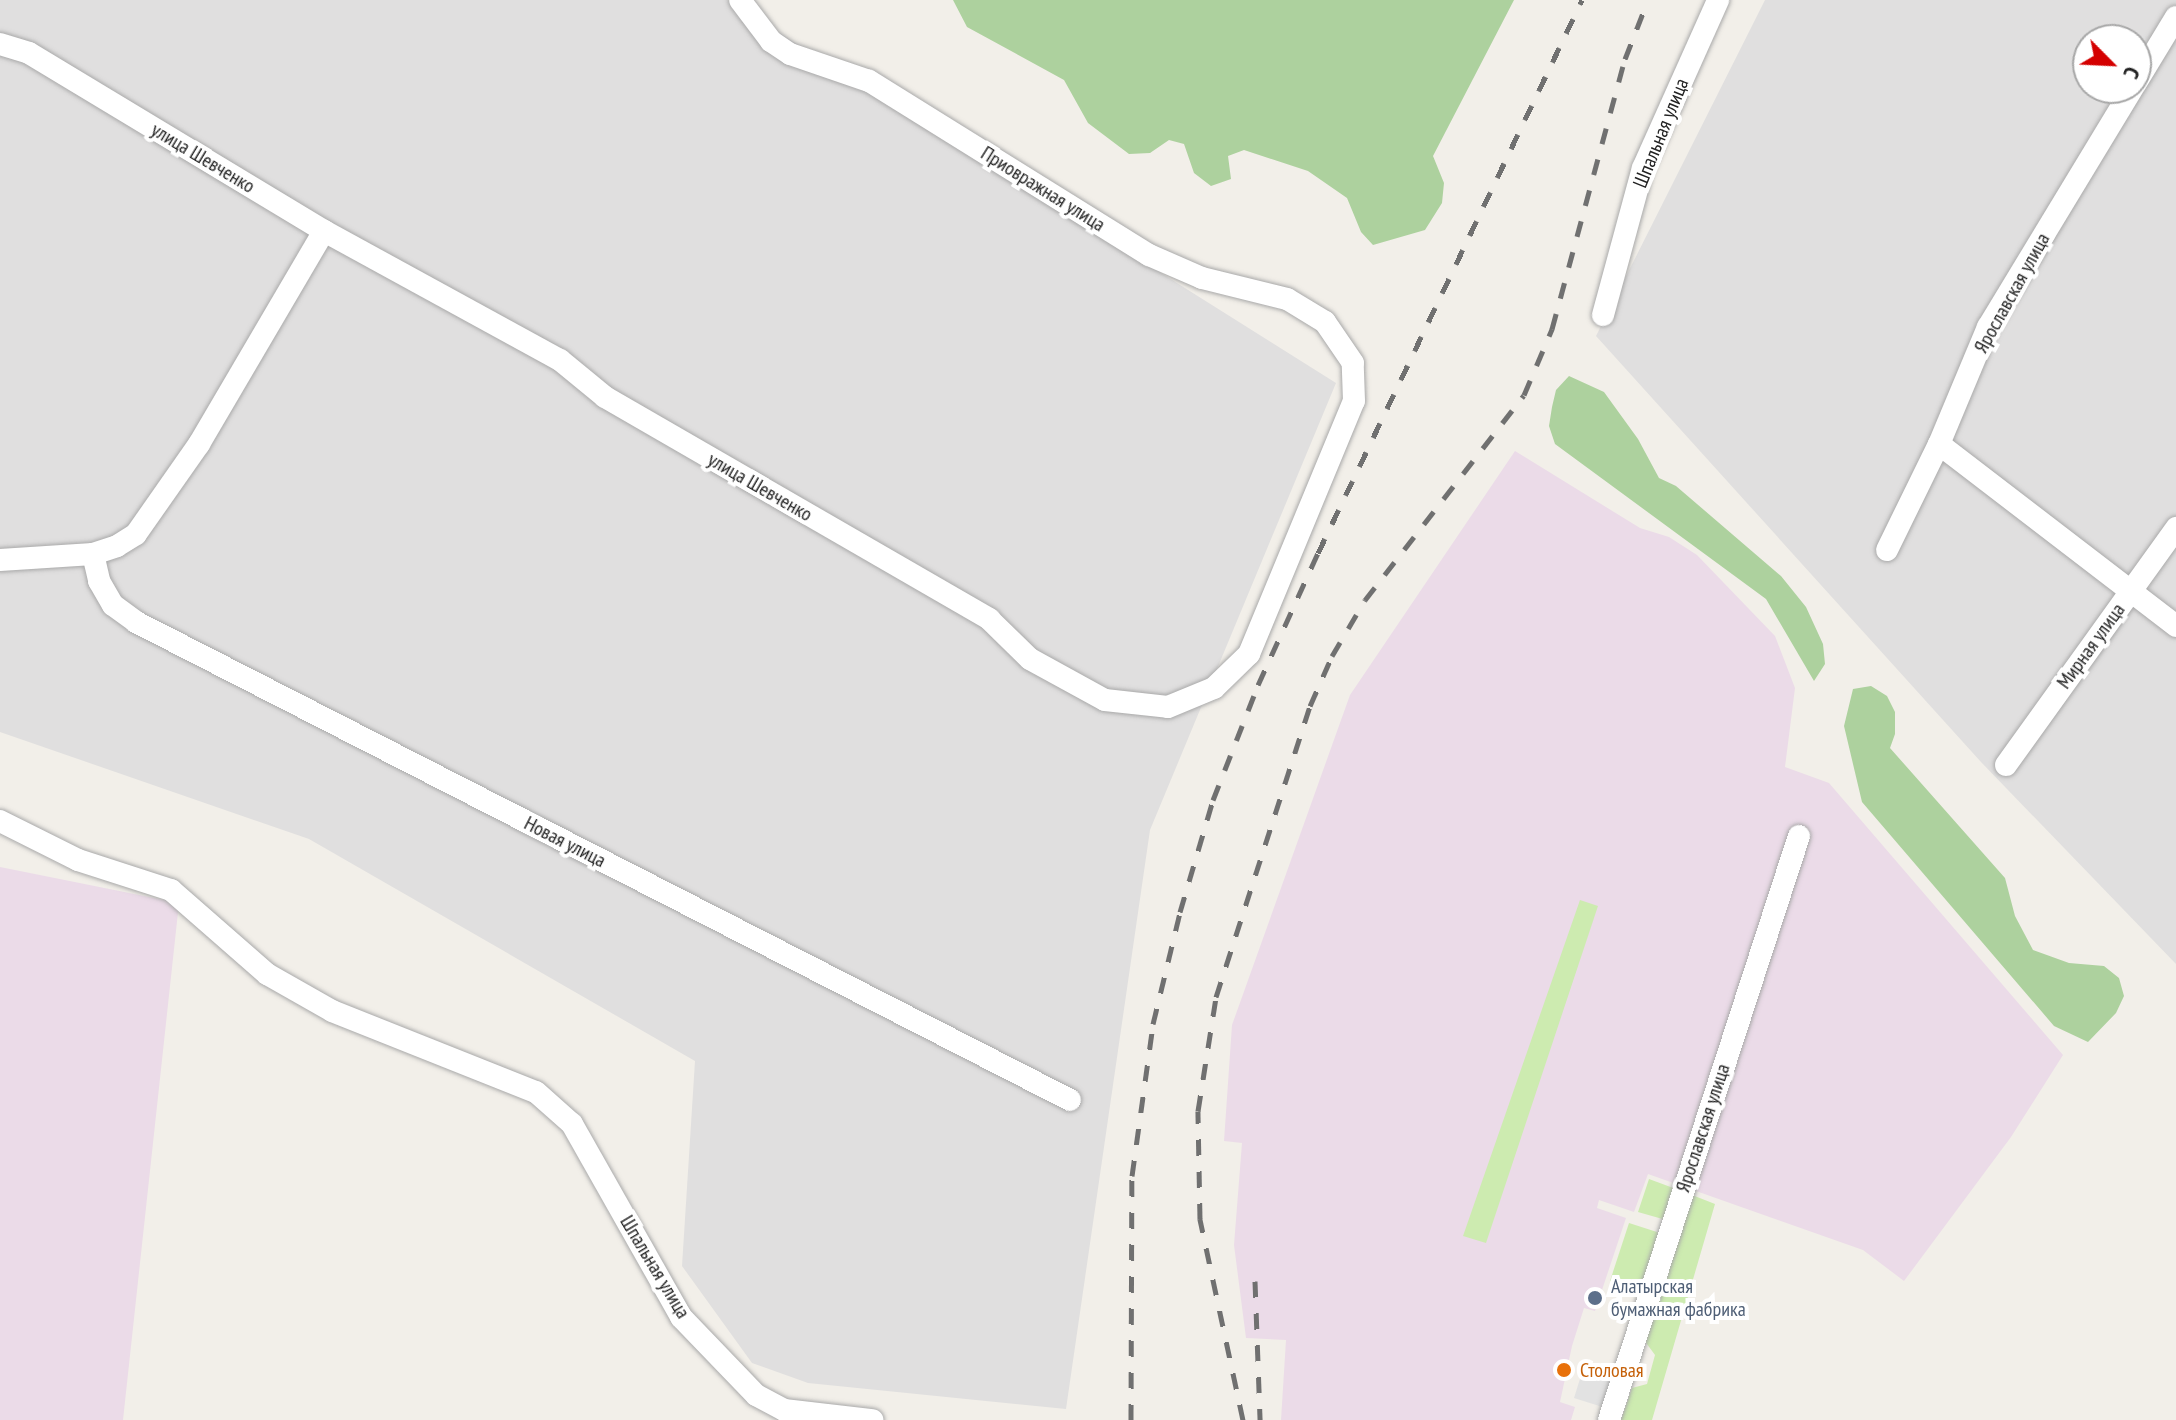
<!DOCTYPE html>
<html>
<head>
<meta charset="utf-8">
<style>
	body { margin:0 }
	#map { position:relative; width:2176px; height:1420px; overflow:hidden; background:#f2efe9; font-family:"PT Sans Narrow",sans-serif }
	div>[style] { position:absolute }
	.residential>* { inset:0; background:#e0dfdf }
	.industrial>* { inset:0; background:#ebdbe8 }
	.grass>* { inset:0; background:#cdebb0 }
	.forest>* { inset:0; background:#add19e }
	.parking>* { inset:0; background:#e2e2e2 }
	.roads { filter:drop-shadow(0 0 2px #a9a9a9) drop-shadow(0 0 2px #a9a9a9) }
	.minor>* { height:22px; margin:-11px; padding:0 11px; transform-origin:11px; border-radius:11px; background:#fff }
	.rail>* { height:5px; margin-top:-2.5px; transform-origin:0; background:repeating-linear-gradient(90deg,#707070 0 16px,transparent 0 32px) }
	.dots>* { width:22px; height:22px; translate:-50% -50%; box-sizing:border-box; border:4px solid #fff; border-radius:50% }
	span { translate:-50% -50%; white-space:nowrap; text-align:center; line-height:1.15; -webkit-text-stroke:8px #fff; paint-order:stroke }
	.street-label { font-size:20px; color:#222 }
	.service-label { font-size:20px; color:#4e5e75 }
	.left { translate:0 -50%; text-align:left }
	.food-label { font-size:20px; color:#c56008 }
	.north { position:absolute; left:2072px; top:24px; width:80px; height:80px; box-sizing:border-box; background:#fff; border:2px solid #a7a7a7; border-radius:50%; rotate:114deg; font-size:22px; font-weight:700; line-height:32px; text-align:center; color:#222 }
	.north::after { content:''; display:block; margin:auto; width:28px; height:36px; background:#d40000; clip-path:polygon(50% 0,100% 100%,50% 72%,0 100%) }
</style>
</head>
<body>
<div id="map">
	<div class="residential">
		<i style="clip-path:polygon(0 0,727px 0,1336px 383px,1150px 830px,1066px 1409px,808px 1383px,752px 1363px,682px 1266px,695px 1061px,309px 839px,0 732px)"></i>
		<i style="clip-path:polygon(evenodd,1765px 0,2176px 0,2176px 964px,1981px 762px,1596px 336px,1765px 0,2088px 40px,2136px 40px,2136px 88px,2088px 88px,2088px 40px)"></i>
	</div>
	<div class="industrial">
		<i style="clip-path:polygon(1515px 451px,1640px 528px,1669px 537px,1697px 555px,1775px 636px,1795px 688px,1785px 767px,1829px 783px,2063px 1055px,2011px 1137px,1904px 1281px,1863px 1250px,1648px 1174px,1634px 1212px,1599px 1200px,1597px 1208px,1626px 1218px,1595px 1311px,1584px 1308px,1572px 1346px,1560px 1402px,1575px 1407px,1571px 1420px,1281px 1420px,1286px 1340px,1246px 1338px,1234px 1245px,1242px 1143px,1224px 1141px,1232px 1025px,1350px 695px)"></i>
		<i style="clip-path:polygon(0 867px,179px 903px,123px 1420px,0 1420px)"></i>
	</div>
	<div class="grass">
		<i style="clip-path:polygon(1580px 900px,1598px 906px,1486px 1243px,1463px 1236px)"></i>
		<i style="clip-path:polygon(1649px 1179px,1676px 1189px,1666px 1220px,1638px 1212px)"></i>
		<i style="clip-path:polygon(1687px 1193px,1715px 1204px,1652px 1420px,1621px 1420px,1632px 1388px,1647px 1384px,1655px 1355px,1644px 1340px)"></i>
		<i style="clip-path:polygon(1629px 1223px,1660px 1233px,1641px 1291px,1610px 1281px)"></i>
	</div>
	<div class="forest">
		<i style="clip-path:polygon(953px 0,1514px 0,1433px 156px,1444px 183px,1442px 203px,1425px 230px,1373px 245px,1361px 232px,1347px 198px,1308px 171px,1244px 150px,1228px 156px,1231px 179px,1211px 186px,1194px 173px,1184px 144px,1169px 140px,1150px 153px,1129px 154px,1088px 123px,1064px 80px,967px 27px)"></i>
		<i style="clip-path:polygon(1569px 376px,1604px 392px,1638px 439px,1659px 478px,1676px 486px,1781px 576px,1806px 607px,1823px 644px,1825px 664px,1814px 681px,1766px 599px,1555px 444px,1549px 426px,1552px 407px,1556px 390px)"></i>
		<i style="clip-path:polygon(1871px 686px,1887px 696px,1895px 712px,1895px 734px,1890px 748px,2005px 878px,2015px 916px,2033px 950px,2069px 963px,2104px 966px,2119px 978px,2124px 996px,2116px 1013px,2088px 1042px,2054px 1026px,1862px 802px,1844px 726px,1853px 689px)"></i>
	</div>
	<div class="parking">
		<i style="clip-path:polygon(1585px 1363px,1623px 1375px,1612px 1410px,1574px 1398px)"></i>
	</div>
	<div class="roads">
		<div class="minor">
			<i style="left:0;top:44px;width:30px;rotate:17deg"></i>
			<i style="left:29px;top:53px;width:345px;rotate:31.1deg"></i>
			<i style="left:324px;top:231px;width:269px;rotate:28.7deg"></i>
			<i style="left:560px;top:360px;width:58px;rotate:39.4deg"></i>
			<i style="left:605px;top:397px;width:444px;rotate:30deg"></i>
			<i style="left:989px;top:619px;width:57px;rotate:44.3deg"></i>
			<i style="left:1030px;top:659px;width:85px;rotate:28.7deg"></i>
			<i style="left:1105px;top:700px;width:63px;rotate:6.3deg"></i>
			<i style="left:1168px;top:707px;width:50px;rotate:-22.4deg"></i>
			<i style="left:1214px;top:688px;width:49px;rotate:-44.2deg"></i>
			<i style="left:1249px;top:654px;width:274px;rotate:-67.5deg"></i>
			<i style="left:1354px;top:401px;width:38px;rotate:-92deg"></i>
			<i style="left:1353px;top:363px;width:50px;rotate:-124.3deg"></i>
			<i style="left:1325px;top:322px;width:44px;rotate:-148.8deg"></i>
			<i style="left:1287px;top:299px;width:88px;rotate:-166.1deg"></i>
			<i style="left:1202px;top:278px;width:58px;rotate:-156.5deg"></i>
			<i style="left:1149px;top:255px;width:330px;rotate:-148.1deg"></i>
			<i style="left:869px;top:81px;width:83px;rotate:-161.1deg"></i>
			<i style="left:790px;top:54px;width:23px;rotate:-146deg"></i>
			<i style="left:771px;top:41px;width:51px;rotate:-127.1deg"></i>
			<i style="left:2136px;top:83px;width:77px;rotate:-58.8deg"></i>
			<i style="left:1603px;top:315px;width:152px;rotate:-74.8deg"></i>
			<i style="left:1643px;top:168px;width:184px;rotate:-65.9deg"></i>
			<i style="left:1939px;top:444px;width:299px;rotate:37.5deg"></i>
			<i style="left:1887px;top:550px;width:118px;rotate:-63.9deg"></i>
			<i style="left:1939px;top:444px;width:127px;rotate:-67.3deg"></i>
			<i style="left:1988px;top:327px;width:280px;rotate:-58.8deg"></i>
			<i style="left:93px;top:554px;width:28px;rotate:77deg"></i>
			<i style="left:99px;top:581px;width:28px;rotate:60deg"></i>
			<i style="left:113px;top:605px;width:29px;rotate:36deg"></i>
			<i style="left:136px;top:622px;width:1049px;rotate:27.1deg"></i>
			<i style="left:0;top:560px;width:93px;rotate:-3.7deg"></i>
			<i style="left:93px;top:554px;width:25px;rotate:-18deg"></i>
			<i style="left:117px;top:546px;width:22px;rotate:-32deg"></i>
			<i style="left:136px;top:534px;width:110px;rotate:-55deg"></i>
			<i style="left:199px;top:444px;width:247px;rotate:-59.6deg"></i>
			<i style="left:2006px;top:765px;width:292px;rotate:-54.3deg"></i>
			<i style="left:0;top:821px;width:87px;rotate:26.6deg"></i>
			<i style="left:78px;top:860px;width:98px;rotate:17.9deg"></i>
			<i style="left:171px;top:890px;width:128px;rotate:41.2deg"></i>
			<i style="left:267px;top:974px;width:75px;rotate:29.6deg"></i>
			<i style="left:332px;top:1011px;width:219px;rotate:21.7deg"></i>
			<i style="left:536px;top:1092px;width:48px;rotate:41.6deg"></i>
			<i style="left:572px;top:1124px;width:222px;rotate:60.5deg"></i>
			<i style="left:681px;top:1317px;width:108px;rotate:46.1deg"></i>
			<i style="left:756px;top:1395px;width:32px;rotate:28deg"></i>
			<i style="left:784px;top:1410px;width:89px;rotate:6.5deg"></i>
			<i style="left:1609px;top:1420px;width:614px;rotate:-71.98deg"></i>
		</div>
	</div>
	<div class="rail">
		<i style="left:1255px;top:1281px;width:139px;rotate:87.9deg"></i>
		<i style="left:1131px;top:1420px;width:244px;rotate:-89.8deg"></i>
		<i style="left:1132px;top:1176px;width:153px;rotate:-82.1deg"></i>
		<i style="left:1153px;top:1024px;width:115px;rotate:-76.4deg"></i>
		<i style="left:1180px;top:912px;width:117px;rotate:-73.6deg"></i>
		<i style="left:1213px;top:800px;width:123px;rotate:-68.6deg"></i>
		<i style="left:1258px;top:685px;width:145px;rotate:-65.6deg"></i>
		<i style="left:1318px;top:553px;width:613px;rotate:-64.48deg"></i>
		<i style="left:1243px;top:1420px;width:206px;rotate:-102.1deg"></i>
		<i style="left:1200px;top:1219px;width:108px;rotate:-91.1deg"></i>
		<i style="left:1198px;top:1111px;width:115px;rotate:-81deg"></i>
		<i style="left:1216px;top:997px;width:306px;rotate:-72.1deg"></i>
		<i style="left:1310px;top:706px;width:55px;rotate:-66.3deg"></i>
		<i style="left:1332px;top:656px;width:65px;rotate:-59.5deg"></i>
		<i style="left:1365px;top:600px;width:259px;rotate:-52.2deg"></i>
		<i style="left:1524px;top:395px;width:72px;rotate:-67deg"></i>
		<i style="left:1552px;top:329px;width:280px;rotate:-74.9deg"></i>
		<i style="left:1625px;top:59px;width:63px;rotate:-68.7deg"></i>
	</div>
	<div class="dots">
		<i style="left:1595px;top:1298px;background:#5c6f8a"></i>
		<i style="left:1564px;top:1370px;background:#e8710a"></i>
	</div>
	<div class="street-label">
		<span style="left:1661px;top:133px;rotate:-68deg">Шпальная улица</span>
		<span style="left:203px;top:158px;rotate:31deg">улица Шевченко</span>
		<span style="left:1043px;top:189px;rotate:32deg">Приовражная улица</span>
		<span style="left:2012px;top:293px;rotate:-61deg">Ярославская улица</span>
		<span style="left:760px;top:487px;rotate:30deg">улица Шевченко</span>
		<span style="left:2091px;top:646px;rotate:-54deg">Мирная улица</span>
		<span style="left:565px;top:842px;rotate:27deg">Новая улица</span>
		<span style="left:1703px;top:1128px;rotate:-72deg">Ярославская улица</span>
		<span style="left:655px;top:1267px;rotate:59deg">Шпальная улица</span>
	</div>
	<div class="service-label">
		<span class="left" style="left:1611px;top:1298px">Алатырская<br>бумажная фабрика</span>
	</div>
	<div class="food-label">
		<span class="left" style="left:1580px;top:1370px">Столовая</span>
	</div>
	<div class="north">С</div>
</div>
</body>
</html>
